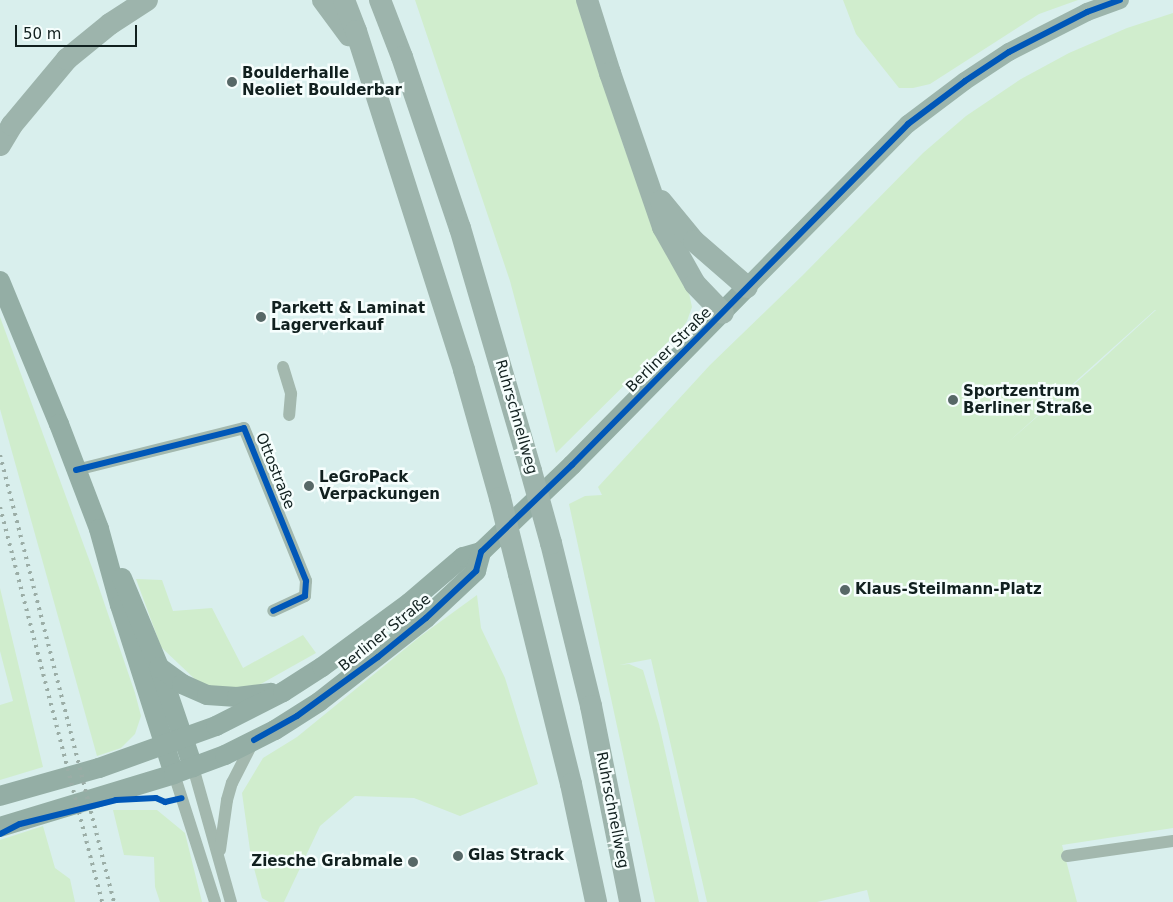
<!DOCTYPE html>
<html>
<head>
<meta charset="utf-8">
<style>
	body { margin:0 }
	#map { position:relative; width:1173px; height:902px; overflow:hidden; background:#d9efed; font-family:"DejaVu Sans",sans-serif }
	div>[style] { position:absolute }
	.green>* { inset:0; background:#d0edcd }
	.street>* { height:12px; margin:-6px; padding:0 6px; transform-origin:6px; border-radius:6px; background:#a3b8ae }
	.secondary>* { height:18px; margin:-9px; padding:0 9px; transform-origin:9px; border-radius:9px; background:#9cb5ac }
	.primary>* { height:20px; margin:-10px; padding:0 10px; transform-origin:10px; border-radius:10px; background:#94aea5 }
	.highway>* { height:22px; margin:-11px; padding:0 11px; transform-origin:11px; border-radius:11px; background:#9db4ac }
	.rail>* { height:4px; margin-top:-2px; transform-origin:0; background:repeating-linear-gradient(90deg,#9bada6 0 2.5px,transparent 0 7.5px) }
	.highway-bridge>* { height:22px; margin:-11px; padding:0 11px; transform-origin:11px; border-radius:11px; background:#9db4ac }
	.cycleway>* { height:6px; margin:-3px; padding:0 3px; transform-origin:3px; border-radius:3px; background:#0057b8 }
	.dots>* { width:14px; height:14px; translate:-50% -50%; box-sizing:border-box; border:2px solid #f6fefd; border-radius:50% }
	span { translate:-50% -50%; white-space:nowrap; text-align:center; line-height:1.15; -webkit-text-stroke:5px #f6fefd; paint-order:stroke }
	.poi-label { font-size:15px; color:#11201f; font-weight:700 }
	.left { translate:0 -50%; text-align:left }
	.right { translate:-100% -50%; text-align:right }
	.street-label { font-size:15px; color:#11201f }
	.scale { position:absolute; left:15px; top:25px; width:122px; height:22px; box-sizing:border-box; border:2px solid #11201f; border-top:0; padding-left:6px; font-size:15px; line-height:18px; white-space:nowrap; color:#11201f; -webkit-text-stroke:4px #f6fefd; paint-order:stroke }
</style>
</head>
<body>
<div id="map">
	<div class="green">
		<i style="clip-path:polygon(415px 0,577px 0,624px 147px,659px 240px,689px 293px,692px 307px,687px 321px,682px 328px,556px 453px,510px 281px)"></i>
		<i style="clip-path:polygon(843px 0,1078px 0,1039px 14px,930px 84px,913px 88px,899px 88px,856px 34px)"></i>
		<i style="clip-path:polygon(evenodd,1173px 13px,1173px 828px,1062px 845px,1077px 902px,870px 902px,867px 890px,817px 902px,707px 902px,651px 659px,619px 665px,629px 664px,643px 670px,659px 724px,699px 902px,655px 902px,569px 504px,585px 496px,602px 495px,598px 487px,710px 365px,803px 275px,923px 153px,966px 116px,1021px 79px,1069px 53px,1127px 28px,1173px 13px,1156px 310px,1096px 365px,1006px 444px,1155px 310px,1156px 310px)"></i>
		<i style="clip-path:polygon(0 317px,94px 573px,135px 693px,141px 716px,135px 734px,121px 748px,97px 756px,0 409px)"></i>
		<i style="clip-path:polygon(136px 579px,162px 580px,173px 611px,212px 608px,243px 668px,303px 635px,316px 653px,259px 685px,223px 689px,199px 683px,161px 647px)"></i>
		<i style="clip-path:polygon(0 588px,43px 767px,0 780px,0 705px,13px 701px,0 651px)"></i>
		<i style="clip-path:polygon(477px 595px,481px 628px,505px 678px,538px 784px,460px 816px,414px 798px,355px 796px,320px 826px,284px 902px,269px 902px,262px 898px,251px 857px,242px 793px,263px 758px,297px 737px,422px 635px)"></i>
		<i style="clip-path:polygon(113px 810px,157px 810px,185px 833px,202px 902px,160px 902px,155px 887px,154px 857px,124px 855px)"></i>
		<i style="clip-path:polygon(43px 826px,55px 868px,70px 879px,75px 902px,0 902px,0 840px)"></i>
	</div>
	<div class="street">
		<i style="left:283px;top:367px;width:28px;rotate:73deg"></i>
		<i style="left:291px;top:394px;width:21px;rotate:95deg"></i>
		<i style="left:76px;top:470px;width:173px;rotate:-14deg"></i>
		<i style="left:244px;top:428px;width:165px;rotate:67.9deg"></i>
		<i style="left:306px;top:581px;width:15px;rotate:94deg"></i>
		<i style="left:305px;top:596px;width:35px;rotate:155deg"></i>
		<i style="left:193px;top:767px;width:140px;rotate:74.3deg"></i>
		<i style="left:174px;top:774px;width:134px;rotate:72.2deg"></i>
		<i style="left:220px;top:850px;width:50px;rotate:-82deg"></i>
		<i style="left:227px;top:800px;width:18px;rotate:-74deg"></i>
		<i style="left:232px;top:783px;width:44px;rotate:-62.9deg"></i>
		<i style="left:1067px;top:856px;width:107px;rotate:-8.1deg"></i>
	</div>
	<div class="secondary">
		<i style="left:747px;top:287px;width:229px;rotate:-45.4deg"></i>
		<i style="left:908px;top:124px;width:71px;rotate:-37deg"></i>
		<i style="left:965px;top:81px;width:53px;rotate:-33.4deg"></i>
		<i style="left:1009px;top:52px;width:88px;rotate:-27.1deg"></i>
		<i style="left:1087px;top:12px;width:35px;rotate:-20deg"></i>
	</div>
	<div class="primary">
		<i style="left:0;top:281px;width:155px;rotate:67.6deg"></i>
		<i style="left:59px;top:424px;width:112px;rotate:69.1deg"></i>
		<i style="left:99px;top:529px;width:79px;rotate:74.6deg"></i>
		<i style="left:120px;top:605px;width:177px;rotate:72.3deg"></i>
		<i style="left:122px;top:578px;width:96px;rotate:67.4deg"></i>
		<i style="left:159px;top:667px;width:106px;rotate:71.2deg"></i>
		<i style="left:159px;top:667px;width:29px;rotate:36deg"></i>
		<i style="left:182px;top:684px;width:27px;rotate:24deg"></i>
		<i style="left:207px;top:695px;width:30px;rotate:4deg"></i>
		<i style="left:237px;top:697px;width:34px;rotate:-7deg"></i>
		<i style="left:0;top:796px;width:103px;rotate:-15.8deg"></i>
		<i style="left:99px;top:768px;width:124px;rotate:-19.7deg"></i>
		<i style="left:216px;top:726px;width:75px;rotate:-26.9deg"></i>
		<i style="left:283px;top:692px;width:46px;rotate:-32.7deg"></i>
		<i style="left:322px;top:667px;width:108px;rotate:-36.3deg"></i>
		<i style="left:409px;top:603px;width:71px;rotate:-40.4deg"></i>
		<i style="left:463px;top:557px;width:19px;rotate:-16deg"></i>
		<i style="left:481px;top:552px;width:126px;rotate:-43.7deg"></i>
		<i style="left:572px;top:465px;width:250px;rotate:-45.5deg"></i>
		<i style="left:0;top:827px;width:182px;rotate:-16.9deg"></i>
		<i style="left:174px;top:774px;width:54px;rotate:-20.4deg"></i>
		<i style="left:225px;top:755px;width:56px;rotate:-26.6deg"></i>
		<i style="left:275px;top:730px;width:52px;rotate:-32.5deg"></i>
		<i style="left:319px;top:702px;width:136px;rotate:-38.1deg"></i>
		<i style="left:426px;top:618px;width:69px;rotate:-43.2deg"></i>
		<i style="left:476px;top:571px;width:20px;rotate:-75deg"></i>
	</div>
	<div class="highway">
		<i style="left:323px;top:0;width:44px;rotate:53.4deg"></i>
		<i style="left:344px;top:0;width:33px;rotate:69deg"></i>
		<i style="left:356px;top:31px;width:356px;rotate:72.3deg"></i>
		<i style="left:464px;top:370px;width:133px;rotate:74.3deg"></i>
		<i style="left:380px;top:0;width:61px;rotate:68.9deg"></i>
		<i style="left:402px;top:57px;width:181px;rotate:71.3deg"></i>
		<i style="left:460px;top:228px;width:253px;rotate:73.7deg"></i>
		<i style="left:587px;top:0;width:77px;rotate:72.5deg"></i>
		<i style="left:610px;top:73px;width:163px;rotate:71deg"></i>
		<i style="left:663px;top:227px;width:65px;rotate:60.7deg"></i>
		<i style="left:695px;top:284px;width:40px;rotate:46deg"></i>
		<i style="left:0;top:145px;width:23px;rotate:-59deg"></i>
		<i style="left:12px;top:125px;width:86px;rotate:-50.2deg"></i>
		<i style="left:67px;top:59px;width:55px;rotate:-39.1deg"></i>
		<i style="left:110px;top:24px;width:44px;rotate:-33deg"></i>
		<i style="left:661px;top:201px;width:52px;rotate:50.5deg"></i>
		<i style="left:694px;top:241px;width:70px;rotate:41deg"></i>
		<i style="left:551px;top:543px;width:168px;rotate:76.2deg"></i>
		<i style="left:591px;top:706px;width:200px;rotate:78.7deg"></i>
		<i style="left:519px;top:574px;width:216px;rotate:76.1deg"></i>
		<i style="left:571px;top:784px;width:121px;rotate:78deg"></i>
	</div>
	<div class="rail">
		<i style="left:0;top:455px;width:461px;rotate:75.7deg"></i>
		<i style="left:0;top:507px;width:408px;rotate:75.5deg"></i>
	</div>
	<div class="highway-bridge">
		<i style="left:531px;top:471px;width:75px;rotate:74.5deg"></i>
		<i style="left:500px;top:498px;width:78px;rotate:76deg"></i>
	</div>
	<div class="cycleway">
		<i style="left:76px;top:470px;width:173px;rotate:-14deg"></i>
		<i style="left:244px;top:428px;width:165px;rotate:67.9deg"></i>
		<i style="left:306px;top:581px;width:15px;rotate:94deg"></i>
		<i style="left:305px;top:596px;width:35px;rotate:155deg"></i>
		<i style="left:254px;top:740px;width:49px;rotate:-29.2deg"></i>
		<i style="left:297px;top:716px;width:100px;rotate:-36.1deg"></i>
		<i style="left:378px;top:657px;width:62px;rotate:-39.1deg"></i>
		<i style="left:426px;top:618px;width:69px;rotate:-43.2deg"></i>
		<i style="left:476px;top:571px;width:20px;rotate:-75deg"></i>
		<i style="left:481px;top:552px;width:126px;rotate:-43.7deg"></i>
		<i style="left:572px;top:465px;width:479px;rotate:-45.4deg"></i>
		<i style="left:908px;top:124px;width:71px;rotate:-37deg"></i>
		<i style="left:965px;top:81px;width:53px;rotate:-33.4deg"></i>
		<i style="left:1009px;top:52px;width:88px;rotate:-27.1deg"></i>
		<i style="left:1087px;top:12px;width:35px;rotate:-20deg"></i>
		<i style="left:0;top:834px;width:22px;rotate:-27deg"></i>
		<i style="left:20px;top:824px;width:99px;rotate:-14deg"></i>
		<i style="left:116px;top:800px;width:40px;rotate:-2.9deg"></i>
		<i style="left:156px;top:798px;width:10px;rotate:24deg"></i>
		<i style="left:165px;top:802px;width:17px;rotate:-13deg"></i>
	</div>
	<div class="dots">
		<i style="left:232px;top:82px;background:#576867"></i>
		<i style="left:261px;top:317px;background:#576867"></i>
		<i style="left:953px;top:400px;background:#576867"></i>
		<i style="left:309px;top:486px;background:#576867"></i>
		<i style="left:845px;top:590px;background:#576867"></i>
		<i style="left:458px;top:856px;background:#576867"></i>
		<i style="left:413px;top:862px;background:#576867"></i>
	</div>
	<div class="poi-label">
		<span class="left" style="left:242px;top:82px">Boulderhalle<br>Neoliet Boulderbar</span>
		<span class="left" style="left:271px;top:317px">Parkett &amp; Laminat<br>Lagerverkauf</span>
		<span class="left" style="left:963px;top:400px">Sportzentrum<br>Berliner Straße</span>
		<span class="left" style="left:319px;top:486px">LeGroPack<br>Verpackungen</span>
		<span class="left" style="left:855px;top:590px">Klaus-Steilmann-Platz</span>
		<span class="left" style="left:468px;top:856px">Glas Strack</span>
		<span class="right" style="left:403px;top:862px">Ziesche Grabmale</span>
	</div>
	<div class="street-label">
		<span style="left:669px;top:350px;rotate:-45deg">Berliner Straße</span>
		<span style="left:516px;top:417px;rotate:74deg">Ruhrschnellweg</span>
		<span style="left:275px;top:471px;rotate:68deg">Ottostraße</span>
		<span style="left:385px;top:633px;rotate:-39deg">Berliner Straße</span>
		<span style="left:612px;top:810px;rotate:79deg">Ruhrschnellweg</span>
	</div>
	<div class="scale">50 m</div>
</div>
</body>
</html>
